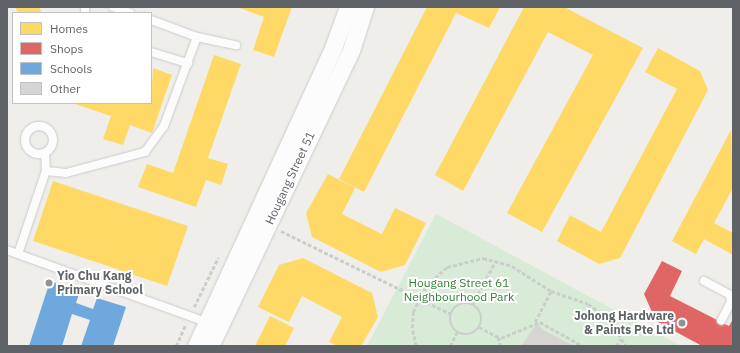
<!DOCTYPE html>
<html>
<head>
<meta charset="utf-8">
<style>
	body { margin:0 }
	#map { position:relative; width:740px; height:353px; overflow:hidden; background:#efeeea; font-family:"IBM Plex Sans",sans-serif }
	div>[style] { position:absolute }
	.green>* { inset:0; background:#d8ebd6 }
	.homes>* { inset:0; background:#ffd966 }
	.shops>* { inset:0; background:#e06666 }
	.schools>* { inset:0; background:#6fa8dc }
	.building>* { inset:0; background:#d6d5d3 }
	.path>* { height:2.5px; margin-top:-1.25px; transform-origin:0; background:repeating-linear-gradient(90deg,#cacfcc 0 4px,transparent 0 6px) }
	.path>.ring { margin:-1.25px; padding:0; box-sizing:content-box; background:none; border:2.5px solid #cacfcc; border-radius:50% }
	.roads { filter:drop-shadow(0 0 1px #cbcccc) drop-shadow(0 0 1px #cbcccc) }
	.lane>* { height:8px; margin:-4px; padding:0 4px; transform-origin:4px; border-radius:4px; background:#fdfcfc }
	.lane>.ring { margin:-4px; padding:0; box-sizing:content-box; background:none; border:8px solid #fdfcfc; border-radius:50% }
	.street>* { height:17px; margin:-8.5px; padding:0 8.5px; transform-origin:8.5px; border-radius:8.5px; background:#fdfcfc }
	.dots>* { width:11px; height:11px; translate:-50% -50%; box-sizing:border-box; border:2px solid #fff; border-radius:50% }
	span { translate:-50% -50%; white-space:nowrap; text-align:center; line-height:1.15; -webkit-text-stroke:4px #fff; paint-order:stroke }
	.street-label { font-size:12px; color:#5f6368 }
	.poi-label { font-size:12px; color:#5f6368; font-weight:700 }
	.left { translate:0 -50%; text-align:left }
	.right { translate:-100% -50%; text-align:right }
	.park-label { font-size:12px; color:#348238 }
	.frame { position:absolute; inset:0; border:8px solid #5f6368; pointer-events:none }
	.legend { position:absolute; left:12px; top:12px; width:140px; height:92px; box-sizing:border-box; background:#fff; border:1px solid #bfc1c3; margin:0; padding:5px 7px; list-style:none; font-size:12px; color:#5f6368 }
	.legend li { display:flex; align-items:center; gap:8px; height:20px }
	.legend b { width:20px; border:1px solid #bfc1c3 }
</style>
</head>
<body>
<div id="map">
	<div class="green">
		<i style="clip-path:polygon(436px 214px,681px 346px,367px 346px)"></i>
	</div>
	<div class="homes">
		<i style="clip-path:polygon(15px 7px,39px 7px,42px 13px,18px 13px)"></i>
		<i style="clip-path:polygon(237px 7px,292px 7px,274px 57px,253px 50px,264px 17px)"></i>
		<i style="clip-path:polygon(427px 7px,500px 7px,489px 28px,456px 13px,364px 192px,339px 179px)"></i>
		<i style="clip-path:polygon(524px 7px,564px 7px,643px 48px,542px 232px,507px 213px,593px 55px,548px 32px,463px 191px,435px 175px)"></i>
		<i style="clip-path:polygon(658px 48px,700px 71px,708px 90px,620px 258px,599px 264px,557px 241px,570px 215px,601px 232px,677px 89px,645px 72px)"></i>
		<i style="clip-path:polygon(214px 55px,241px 64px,208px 158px,228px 164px,221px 185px,206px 180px,196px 207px,138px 187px,147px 164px,173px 173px)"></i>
		<i style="clip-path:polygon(153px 68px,172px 75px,152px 133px,130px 125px,123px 145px,103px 139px,111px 116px,72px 103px,151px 103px)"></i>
		<i style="clip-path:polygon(731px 130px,733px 188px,714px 223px,733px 233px,733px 255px,704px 239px,696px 254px,672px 241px)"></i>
		<i style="clip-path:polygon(328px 174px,355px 188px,342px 214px,382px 234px,395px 208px,426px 223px,405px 265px,381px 272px,312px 237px,306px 213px)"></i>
		<i style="clip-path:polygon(53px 181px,188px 226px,167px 286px,33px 241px)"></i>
		<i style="clip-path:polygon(303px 258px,372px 293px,378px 317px,361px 346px,337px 346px,329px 342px,342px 317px,302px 296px,289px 322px,258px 307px,279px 265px)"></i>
		<i style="clip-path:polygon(270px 316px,294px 328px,285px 346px,255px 346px)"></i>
	</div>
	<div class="shops">
		<i style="clip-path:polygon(662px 261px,682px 271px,670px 296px,729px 326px,733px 319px,733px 346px,702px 346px,656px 321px,644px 294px)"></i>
	</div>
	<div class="schools">
		<i style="clip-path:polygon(50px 281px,80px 291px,76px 303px,93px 309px,97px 298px,126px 307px,113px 346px,81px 346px,90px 320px,72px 314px,62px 346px,29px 346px)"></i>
	</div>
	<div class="building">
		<i style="clip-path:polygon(537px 323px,543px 330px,574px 346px,521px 346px)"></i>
	</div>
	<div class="path">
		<i style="left:281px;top:231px;width:189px;rotate:26deg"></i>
		<i class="ring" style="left:450px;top:303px;width:29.5px;height:29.5px"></i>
		<i style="left:472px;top:305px;width:51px;rotate:-61.9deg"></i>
		<i style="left:194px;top:307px;width:55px;rotate:-63.9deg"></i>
		<i style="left:535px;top:322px;width:35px;rotate:-63deg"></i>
		<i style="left:479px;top:327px;width:25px;rotate:27deg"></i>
		<i style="left:501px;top:338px;width:42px;rotate:-22.3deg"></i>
		<i style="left:540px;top:322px;width:49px;rotate:29.2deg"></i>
		<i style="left:498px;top:337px;width:9px;rotate:72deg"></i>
		<i style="left:176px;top:346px;width:24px;rotate:-66deg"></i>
		<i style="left:416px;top:346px;width:18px;rotate:-103deg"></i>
		<i style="left:412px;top:328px;width:16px;rotate:-86deg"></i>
		<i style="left:413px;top:312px;width:29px;rotate:-63deg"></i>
		<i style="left:426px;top:286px;width:28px;rotate:-42deg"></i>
		<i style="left:447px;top:267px;width:37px;rotate:-14deg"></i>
		<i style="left:483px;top:258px;width:30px;rotate:15deg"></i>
		<i style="left:512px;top:266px;width:46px;rotate:32.7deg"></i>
		<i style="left:551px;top:291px;width:39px;rotate:19deg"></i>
		<i style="left:588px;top:304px;width:25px;rotate:34deg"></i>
		<i style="left:609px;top:318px;width:33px;rotate:59deg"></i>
		<i style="left:450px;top:346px;width:16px;rotate:-63deg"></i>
		<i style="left:616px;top:346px;width:9px;rotate:-54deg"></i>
	</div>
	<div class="roads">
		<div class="lane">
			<i style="left:85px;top:7px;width:6px;rotate:90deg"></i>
			<i style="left:113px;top:7px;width:18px;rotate:19deg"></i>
			<i style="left:151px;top:20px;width:49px;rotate:20.3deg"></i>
			<i style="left:197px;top:37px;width:40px;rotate:12deg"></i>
			<i style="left:151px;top:52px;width:39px;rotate:17deg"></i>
			<i class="ring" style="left:25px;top:126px;width:20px;height:20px"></i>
			<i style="left:46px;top:171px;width:20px;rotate:6deg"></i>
			<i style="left:66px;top:173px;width:82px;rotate:-14.9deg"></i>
			<i style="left:145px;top:152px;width:32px;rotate:-54deg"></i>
			<i style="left:164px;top:126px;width:95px;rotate:-69.7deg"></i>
			<i style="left:7px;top:250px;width:215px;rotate:19.9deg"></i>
			<i style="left:18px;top:254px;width:88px;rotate:-71.4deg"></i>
			<i style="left:46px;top:171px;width:18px;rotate:-93deg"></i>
			<i style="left:704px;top:281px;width:30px;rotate:28deg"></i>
			<i style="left:730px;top:295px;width:7px;rotate:82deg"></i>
			<i style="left:731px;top:302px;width:21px;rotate:118deg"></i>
		</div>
		<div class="street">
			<i style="left:196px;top:346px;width:328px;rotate:-65.3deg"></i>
			<i style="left:333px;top:48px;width:44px;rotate:-69.9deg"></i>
			<i style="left:210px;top:346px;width:328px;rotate:-64.5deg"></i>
			<i style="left:351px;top:50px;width:45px;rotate:-72deg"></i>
		</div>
	</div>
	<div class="dots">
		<i style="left:49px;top:283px;background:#919496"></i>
		<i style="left:682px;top:323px;background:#919496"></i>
	</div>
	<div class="street-label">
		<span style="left:290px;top:178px;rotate:-65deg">Hougang Street 51</span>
	</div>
	<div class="poi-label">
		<span class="left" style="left:57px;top:283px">Yio Chu Kang<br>Primary School</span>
		<span class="right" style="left:674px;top:323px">Johong Hardware<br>&amp; Paints Pte Ltd</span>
	</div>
	<div class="park-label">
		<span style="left:459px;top:290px">Hougang Street 61<br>Neighbourhood Park</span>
	</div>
	<div class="frame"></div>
	<ul class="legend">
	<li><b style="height:11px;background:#ffd966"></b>Homes</li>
	<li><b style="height:11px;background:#e06666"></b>Shops</li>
	<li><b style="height:11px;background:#6fa8dc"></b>Schools</li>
	<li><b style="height:11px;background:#d6d5d3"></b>Other</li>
	</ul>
</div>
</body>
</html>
